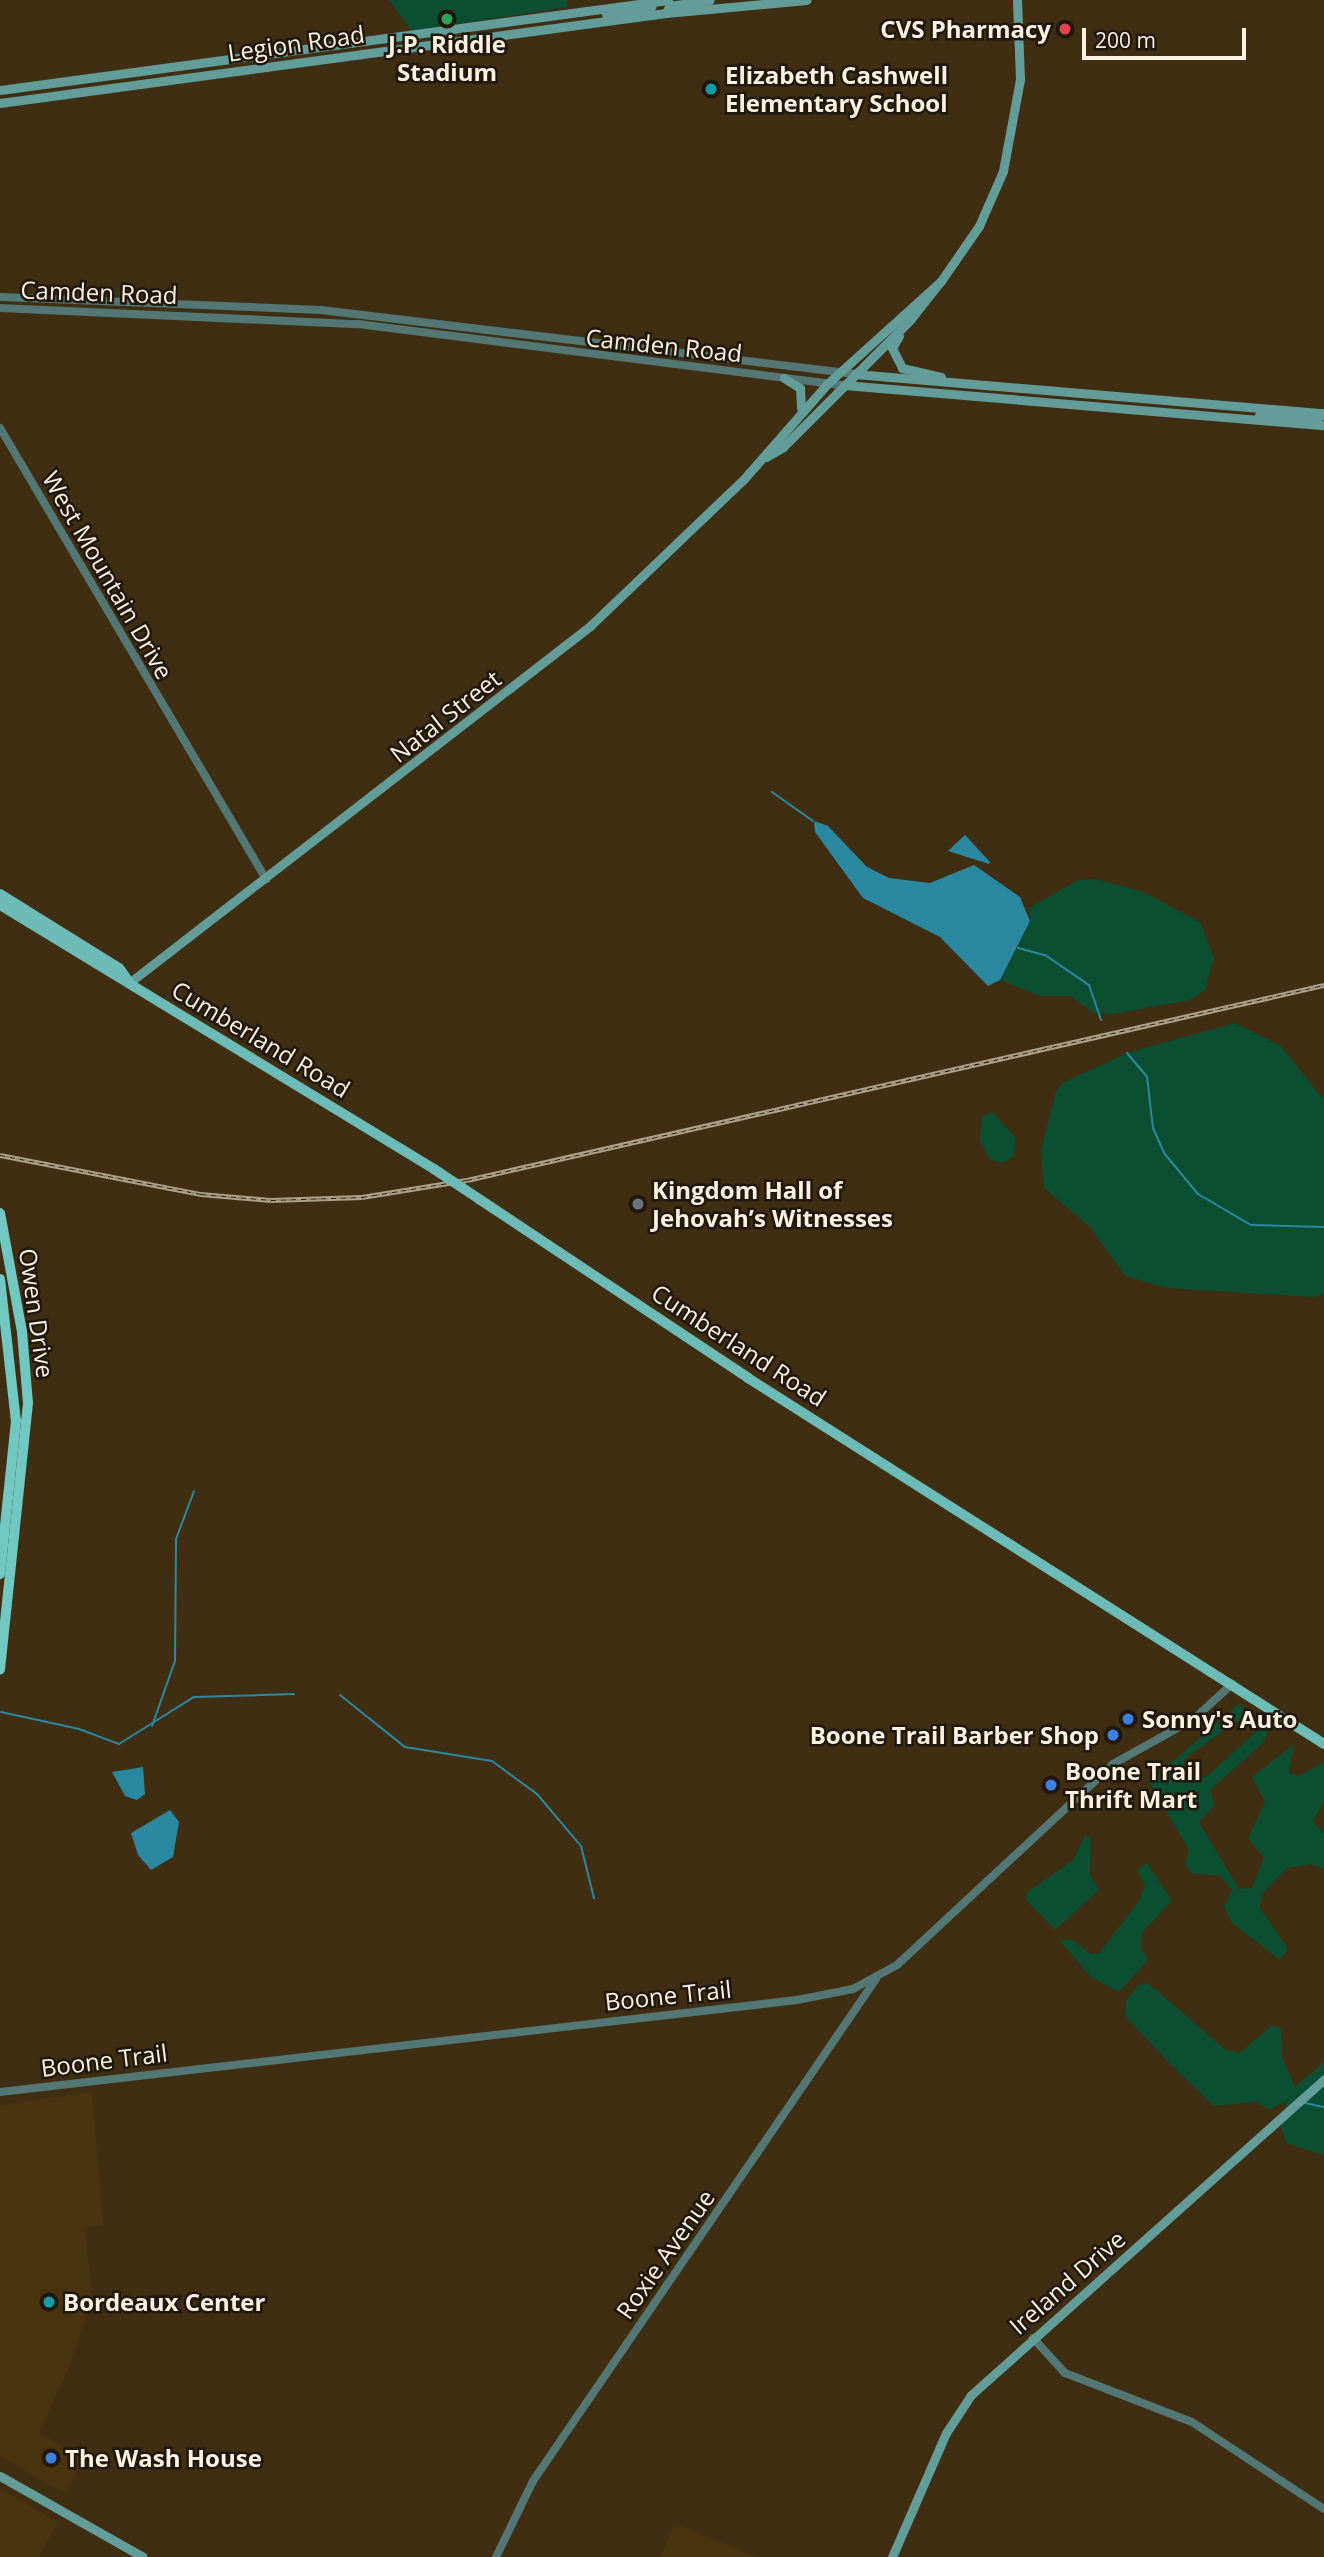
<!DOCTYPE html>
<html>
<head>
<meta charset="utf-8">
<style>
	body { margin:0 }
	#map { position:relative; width:1324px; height:2557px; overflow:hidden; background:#3f2e12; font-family:"Open Sans",sans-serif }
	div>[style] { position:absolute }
	.built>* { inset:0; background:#49330f }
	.green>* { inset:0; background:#0b4e31 }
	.water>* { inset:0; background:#2a88a0 }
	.stream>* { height:2px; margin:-1px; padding:0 1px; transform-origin:1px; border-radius:1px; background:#2a88a0 }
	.tertiary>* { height:8px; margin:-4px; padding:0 4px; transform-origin:4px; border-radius:4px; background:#527774 }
	.secondary>* { height:9px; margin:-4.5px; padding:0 4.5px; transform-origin:4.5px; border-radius:4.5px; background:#629d9a }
	.primary>* { height:10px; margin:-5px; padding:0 5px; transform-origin:5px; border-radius:5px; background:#6cbbb6 }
	.trunk>* { height:10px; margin:-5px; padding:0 5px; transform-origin:5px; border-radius:5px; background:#71c8c3 }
	.rail>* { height:4.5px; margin-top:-2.25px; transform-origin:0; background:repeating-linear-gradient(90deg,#20180c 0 5px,#aea08a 0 10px); box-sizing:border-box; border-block:2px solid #aea08a }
	.primary-bridge>* { height:10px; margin:-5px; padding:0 5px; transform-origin:5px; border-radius:5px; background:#6cbbb6 }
	.dots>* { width:19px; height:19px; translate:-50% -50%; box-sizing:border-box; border:4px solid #20180c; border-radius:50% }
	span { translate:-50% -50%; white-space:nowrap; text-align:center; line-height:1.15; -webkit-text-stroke:5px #20180c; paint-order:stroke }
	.poi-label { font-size:24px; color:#fef2e2; font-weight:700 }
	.right { translate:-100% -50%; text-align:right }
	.left { translate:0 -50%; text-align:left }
	.street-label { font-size:24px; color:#fef2e2 }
	.scale { position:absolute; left:1082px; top:28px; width:164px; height:32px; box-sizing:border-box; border:4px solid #fef2e2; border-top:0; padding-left:9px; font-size:21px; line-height:24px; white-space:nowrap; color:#fef2e2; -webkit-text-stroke:5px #20180c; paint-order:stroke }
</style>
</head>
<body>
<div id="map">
	<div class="built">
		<i style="clip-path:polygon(92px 2092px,103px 2226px,85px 2226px,92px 2298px,70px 2365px,39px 2433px,85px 2459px,65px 2494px,0 2456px,0 2105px)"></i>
		<i style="clip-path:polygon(0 2488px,58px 2522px,39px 2557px,0 2557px)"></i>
		<i style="clip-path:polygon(674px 2523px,757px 2557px,661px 2557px)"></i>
	</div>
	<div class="green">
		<i style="clip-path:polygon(389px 0,567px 0,568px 7px,412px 31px)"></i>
		<i style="clip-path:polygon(1096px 879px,1143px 892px,1200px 922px,1214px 958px,1205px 990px,1190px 1000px,1113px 1014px,1093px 1013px,1071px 996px,1040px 996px,1000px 980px,1030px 921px,1029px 908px,1078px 880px)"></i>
		<i style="clip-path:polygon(1235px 1023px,1281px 1046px,1324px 1100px,1324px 1294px,1314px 1297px,1167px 1288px,1125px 1276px,1091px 1228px,1044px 1188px,1041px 1150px,1056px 1091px,1064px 1082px,1127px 1053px)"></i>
		<i style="clip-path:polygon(992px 1112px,1016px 1138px,1014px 1155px,1004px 1163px,989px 1159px,980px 1140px,982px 1116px)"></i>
		<i style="clip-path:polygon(1239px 1704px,1249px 1713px,1185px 1758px,1183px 1772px,1197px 1780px,1208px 1775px,1258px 1730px,1268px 1730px,1264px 1742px,1210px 1790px,1214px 1806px,1199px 1822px,1239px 1889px,1252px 1888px,1264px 1858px,1248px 1838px,1265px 1802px,1252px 1777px,1294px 1744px,1289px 1773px,1299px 1776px,1324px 1762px,1324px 1801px,1313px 1821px,1324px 1834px,1324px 1869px,1312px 1864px,1287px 1868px,1262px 1894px,1260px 1908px,1288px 1949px,1280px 1960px,1232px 1923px,1224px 1907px,1232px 1890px,1220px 1876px,1191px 1873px,1185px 1864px,1189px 1850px,1149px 1782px)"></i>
		<i style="clip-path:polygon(1085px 1836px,1091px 1838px,1090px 1875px,1099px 1890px,1055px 1930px,1026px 1900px,1027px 1892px,1073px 1860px)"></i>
		<i style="clip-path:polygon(1147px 1863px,1172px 1900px,1142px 1933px,1141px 1948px,1148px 1960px,1119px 1992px,1091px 1977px,1060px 1941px,1071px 1939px,1091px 1954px,1099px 1953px,1139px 1901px,1145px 1885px,1137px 1870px)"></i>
		<i style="clip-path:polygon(1148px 1983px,1226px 2050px,1240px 2053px,1272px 2025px,1281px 2029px,1282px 2057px,1295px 2087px,1324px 2062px,1324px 2155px,1286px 2143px,1281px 2127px,1287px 2100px,1270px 2110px,1255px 2102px,1214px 2106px,1168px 2062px,1125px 2016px,1126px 2001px,1138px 1985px)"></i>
	</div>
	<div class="water">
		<i style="clip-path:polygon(814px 821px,828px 826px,867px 867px,889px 878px,930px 883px,974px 865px,1020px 897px,1030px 921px,1000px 980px,988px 986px,940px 937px,863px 898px,815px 832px)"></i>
		<i style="clip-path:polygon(965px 835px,990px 862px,989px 864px,948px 851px)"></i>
		<i style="clip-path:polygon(143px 1767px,145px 1794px,137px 1800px,125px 1796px,112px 1772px)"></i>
		<i style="clip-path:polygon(170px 1810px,179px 1822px,173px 1857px,151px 1870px,138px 1855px,131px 1833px)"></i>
	</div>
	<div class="stream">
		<i style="left:772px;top:792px;width:50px;rotate:35.3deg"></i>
		<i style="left:1018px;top:948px;width:28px;rotate:15deg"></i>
		<i style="left:1045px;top:955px;width:53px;rotate:34.3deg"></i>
		<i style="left:1089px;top:985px;width:37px;rotate:71deg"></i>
		<i style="left:1127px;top:1053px;width:31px;rotate:50deg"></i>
		<i style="left:1147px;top:1077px;width:51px;rotate:83.3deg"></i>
		<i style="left:1153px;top:1128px;width:27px;rotate:66deg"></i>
		<i style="left:1164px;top:1153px;width:53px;rotate:50.3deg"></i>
		<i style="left:1198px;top:1194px;width:61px;rotate:30.3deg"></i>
		<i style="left:1251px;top:1225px;width:73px;rotate:1.6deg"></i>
		<i style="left:340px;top:1695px;width:83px;rotate:38.7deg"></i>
		<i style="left:405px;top:1747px;width:88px;rotate:9.1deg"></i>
		<i style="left:492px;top:1761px;width:56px;rotate:36.3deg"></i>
		<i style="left:537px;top:1794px;width:68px;rotate:49.8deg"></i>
		<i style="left:581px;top:1846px;width:54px;rotate:76deg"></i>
		<i style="left:1px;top:1712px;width:80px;rotate:12.3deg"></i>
		<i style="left:79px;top:1729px;width:43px;rotate:20.6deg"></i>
		<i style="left:119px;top:1744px;width:89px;rotate:-32.1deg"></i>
		<i style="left:194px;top:1697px;width:100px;rotate:-1.7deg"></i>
		<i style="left:152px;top:1726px;width:69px;rotate:-70.5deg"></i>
		<i style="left:175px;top:1661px;width:122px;rotate:-89.5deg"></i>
		<i style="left:176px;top:1539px;width:51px;rotate:-69.4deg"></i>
		<i style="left:1305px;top:2103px;width:19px;rotate:12deg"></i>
	</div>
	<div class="tertiary">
		<i style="left:0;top:297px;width:321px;rotate:2.3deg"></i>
		<i style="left:321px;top:310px;width:538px;rotate:6.83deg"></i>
		<i style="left:0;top:308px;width:358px;rotate:2.6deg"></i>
		<i style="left:358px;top:324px;width:490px;rotate:7.2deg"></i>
		<i style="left:0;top:428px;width:524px;rotate:59.47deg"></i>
		<i style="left:0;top:2092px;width:802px;rotate:-6.58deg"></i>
		<i style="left:797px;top:2000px;width:57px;rotate:-11.1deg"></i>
		<i style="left:853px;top:1989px;width:50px;rotate:-28.6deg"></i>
		<i style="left:897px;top:1965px;width:295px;rotate:-42.9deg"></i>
		<i style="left:1113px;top:1764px;width:93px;rotate:-29.1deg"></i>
		<i style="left:1194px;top:1719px;width:52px;rotate:-42.6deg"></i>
		<i style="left:1033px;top:2338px;width:47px;rotate:47.6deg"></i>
		<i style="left:1065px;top:2373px;width:136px;rotate:21.1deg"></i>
		<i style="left:1192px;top:2422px;width:158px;rotate:33.4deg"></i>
		<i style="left:496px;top:2557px;width:85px;rotate:-64deg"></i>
		<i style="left:533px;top:2481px;width:608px;rotate:-55.66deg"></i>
	</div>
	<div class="secondary">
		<i style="left:666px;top:13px;width:8px;rotate:-67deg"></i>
		<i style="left:669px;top:6px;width:41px;rotate:-8.3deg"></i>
		<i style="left:606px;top:14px;width:46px;rotate:-8.8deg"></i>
		<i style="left:0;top:90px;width:674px;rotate:-7.67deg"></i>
		<i style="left:0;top:103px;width:672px;rotate:-7.7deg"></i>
		<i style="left:666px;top:13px;width:141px;rotate:-5.3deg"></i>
		<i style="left:899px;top:336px;width:14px;rotate:120deg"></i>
		<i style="left:892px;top:348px;width:22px;rotate:63deg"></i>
		<i style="left:902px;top:368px;width:40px;rotate:13deg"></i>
		<i style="left:855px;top:374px;width:471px;rotate:4.8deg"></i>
		<i style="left:784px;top:378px;width:19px;rotate:32deg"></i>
		<i style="left:800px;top:388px;width:20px;rotate:87deg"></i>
		<i style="left:844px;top:385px;width:482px;rotate:4.8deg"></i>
		<i style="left:1259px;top:415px;width:59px;rotate:2.9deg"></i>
		<i style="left:1318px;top:418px;width:8px;rotate:-40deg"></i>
		<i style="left:766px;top:457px;width:20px;rotate:-30deg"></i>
		<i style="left:783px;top:447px;width:180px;rotate:-45deg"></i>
		<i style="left:910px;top:320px;width:48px;rotate:-51.7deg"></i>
		<i style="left:129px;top:983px;width:583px;rotate:-37.75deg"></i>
		<i style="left:590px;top:626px;width:211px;rotate:-43.7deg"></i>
		<i style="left:743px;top:480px;width:128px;rotate:-48.8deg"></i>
		<i style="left:827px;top:384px;width:154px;rotate:-42.1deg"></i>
		<i style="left:941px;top:281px;width:67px;rotate:-55.4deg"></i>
		<i style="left:979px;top:226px;width:60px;rotate:-66.4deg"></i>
		<i style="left:1003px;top:171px;width:94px;rotate:-79.5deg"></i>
		<i style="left:1020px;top:79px;width:79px;rotate:-92.2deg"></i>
		<i style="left:0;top:2476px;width:164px;rotate:29.5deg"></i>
		<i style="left:892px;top:2557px;width:135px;rotate:-66.5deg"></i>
		<i style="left:946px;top:2433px;width:45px;rotate:-56.7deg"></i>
		<i style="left:971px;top:2395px;width:474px;rotate:-41.8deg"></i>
	</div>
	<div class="primary">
		<i style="left:0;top:894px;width:140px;rotate:31.9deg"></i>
		<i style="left:119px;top:968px;width:17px;rotate:54deg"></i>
		<i style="left:0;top:905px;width:508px;rotate:31.31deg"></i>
		<i style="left:479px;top:1199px;width:323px;rotate:33.6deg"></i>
		<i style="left:748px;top:1378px;width:682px;rotate:32.43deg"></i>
	</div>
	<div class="trunk">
		<i style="left:0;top:1213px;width:121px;rotate:79.5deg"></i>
		<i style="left:22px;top:1332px;width:71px;rotate:85.2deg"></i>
		<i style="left:28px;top:1403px;width:268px;rotate:96deg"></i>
		<i style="left:0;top:1279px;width:143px;rotate:83.6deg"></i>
		<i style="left:16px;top:1421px;width:154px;rotate:96deg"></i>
	</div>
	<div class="rail">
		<i style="left:0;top:1155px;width:205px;rotate:11deg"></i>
		<i style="left:201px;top:1194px;width:70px;rotate:4.9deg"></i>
		<i style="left:271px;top:1200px;width:91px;rotate:-1.9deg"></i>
		<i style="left:362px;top:1197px;width:106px;rotate:-9.2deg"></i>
		<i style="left:467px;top:1180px;width:879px;rotate:-12.82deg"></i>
	</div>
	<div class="primary-bridge">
		<i style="left:434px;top:1169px;width:54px;rotate:33.7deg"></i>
	</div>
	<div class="dots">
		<i style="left:447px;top:19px;background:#2e9e5b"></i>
		<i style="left:1065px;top:29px;background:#e0444e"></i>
		<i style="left:711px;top:89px;background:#0f9aa8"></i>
		<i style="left:638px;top:1204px;background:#6b7280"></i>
		<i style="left:1128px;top:1719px;background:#3f7fe0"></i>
		<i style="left:1113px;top:1735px;background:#3f7fe0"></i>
		<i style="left:1051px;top:1785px;background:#3f7fe0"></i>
		<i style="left:49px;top:2302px;background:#0f9aa8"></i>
		<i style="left:51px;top:2458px;background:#3f7fe0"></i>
	</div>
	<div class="poi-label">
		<span class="right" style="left:1051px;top:29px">CVS Pharmacy</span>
		<span style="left:447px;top:58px">J.P. Riddle<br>Stadium</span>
		<span class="left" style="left:725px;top:89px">Elizabeth Cashwell<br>Elementary School</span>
		<span class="left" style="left:652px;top:1204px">Kingdom Hall of<br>Jehovah’s Witnesses</span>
		<span class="left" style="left:1142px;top:1719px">Sonny's Auto</span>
		<span class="right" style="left:1099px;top:1735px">Boone Trail Barber Shop</span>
		<span class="left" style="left:1065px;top:1785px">Boone Trail<br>Thrift Mart</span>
		<span class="left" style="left:63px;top:2302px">Bordeaux Center</span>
		<span class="left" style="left:65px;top:2458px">The Wash House</span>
	</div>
	<div class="street-label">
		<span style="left:296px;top:43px;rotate:-8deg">Legion Road</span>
		<span style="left:99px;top:292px;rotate:2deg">Camden Road</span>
		<span style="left:664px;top:345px;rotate:6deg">Camden Road</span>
		<span style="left:108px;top:575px;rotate:60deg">West Mountain Drive</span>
		<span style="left:445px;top:716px;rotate:-38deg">Natal Street</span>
		<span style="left:261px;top:1039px;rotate:31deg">Cumberland Road</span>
		<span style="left:37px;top:1313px;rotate:82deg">Owen Drive</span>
		<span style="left:739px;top:1345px;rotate:33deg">Cumberland Road</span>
		<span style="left:668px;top:1995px;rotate:-6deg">Boone Trail</span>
		<span style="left:104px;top:2060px;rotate:-7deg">Boone Trail</span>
		<span style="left:665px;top:2254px;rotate:-55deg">Roxie Avenue</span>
		<span style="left:1067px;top:2282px;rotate:-41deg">Ireland Drive</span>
	</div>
	<div class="scale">200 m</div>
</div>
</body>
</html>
